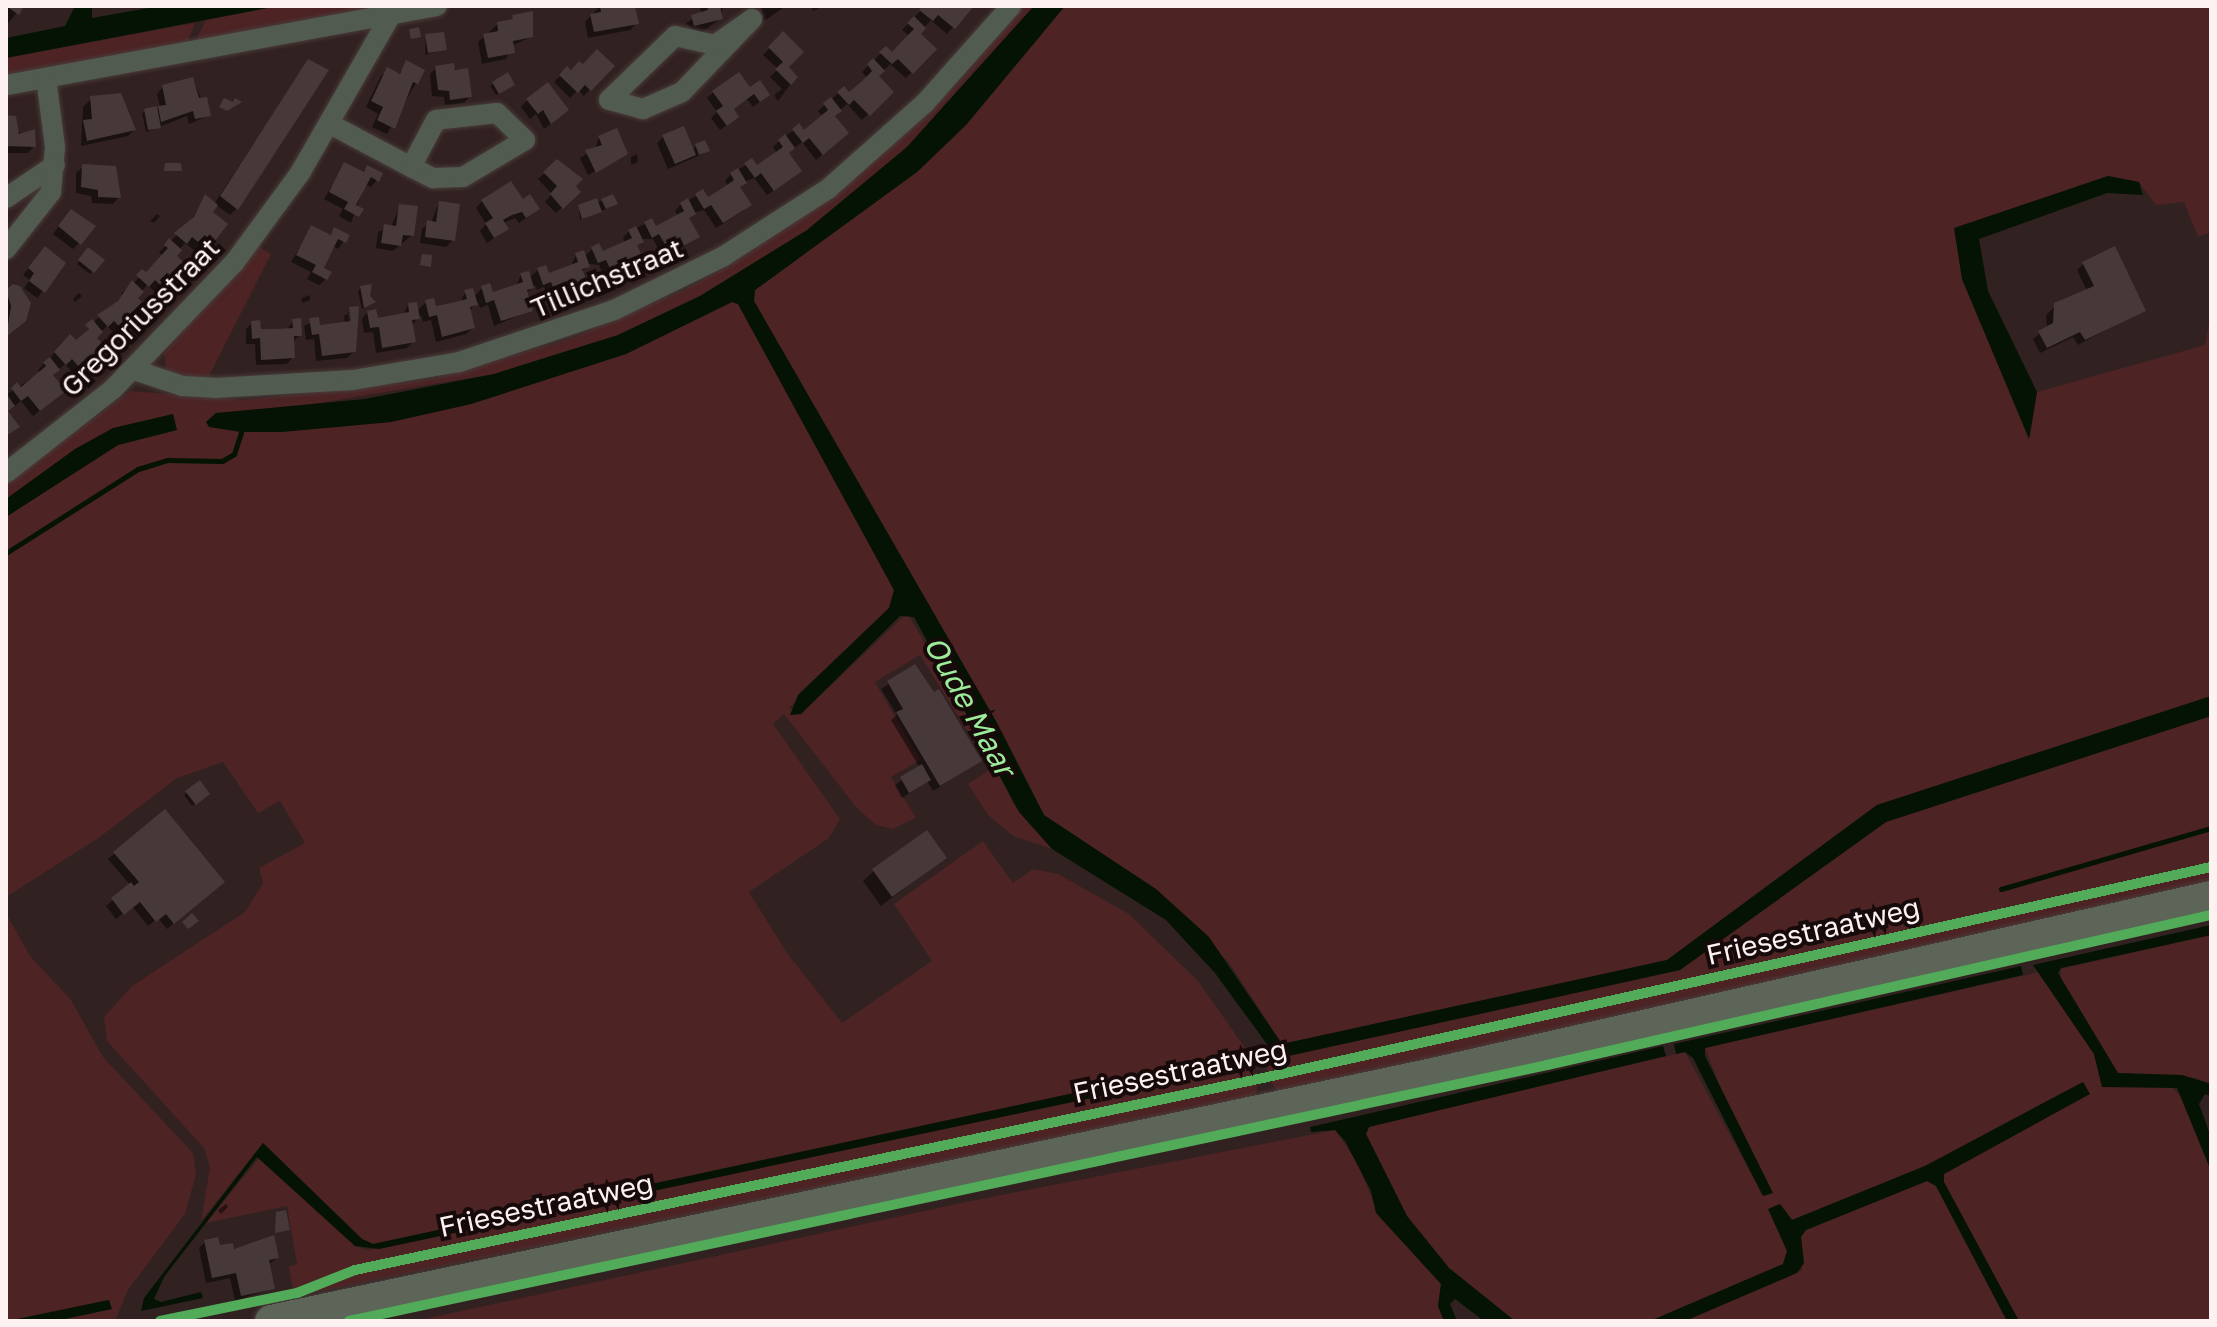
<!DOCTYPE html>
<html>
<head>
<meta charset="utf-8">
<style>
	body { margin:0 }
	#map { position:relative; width:2217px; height:1327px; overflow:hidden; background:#322121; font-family:"Golos Text",sans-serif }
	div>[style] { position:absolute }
	.green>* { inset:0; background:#4d2324 }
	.water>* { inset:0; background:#041303 }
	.shadow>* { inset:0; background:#0007 }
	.stream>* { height:5px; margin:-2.5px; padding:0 2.5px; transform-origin:2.5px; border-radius:2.5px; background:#041303 }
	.building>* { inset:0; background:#473939 }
	.roads { filter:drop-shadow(0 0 2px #493c3c) drop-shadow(0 0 2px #493c3c) }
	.minor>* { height:20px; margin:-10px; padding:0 10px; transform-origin:10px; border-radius:10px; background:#525b50 }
	.primary>* { height:32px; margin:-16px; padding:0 16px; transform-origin:16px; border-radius:16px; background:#5c6557 }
	.cycleway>* { height:10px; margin:-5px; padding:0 5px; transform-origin:5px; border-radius:5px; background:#51ab58 }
	span { translate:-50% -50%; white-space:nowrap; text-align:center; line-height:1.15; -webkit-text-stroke:8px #170a0a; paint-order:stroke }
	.street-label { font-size:28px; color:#fef1f1 }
	.water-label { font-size:30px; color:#9beb99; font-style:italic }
	.frame { position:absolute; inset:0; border:8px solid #fef1f1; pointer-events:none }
</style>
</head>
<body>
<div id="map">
	<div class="green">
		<i style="clip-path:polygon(278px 6px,398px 6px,193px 45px,206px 20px)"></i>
		<i style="clip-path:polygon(1023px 6px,1034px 6px,907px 147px,808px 230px,700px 296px,618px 335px,494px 374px,295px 407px,209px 427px,281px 432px,391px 422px,471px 404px,626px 354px,732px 302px,738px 304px,894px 590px,889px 608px,789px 708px,801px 714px,907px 613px,993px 756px,1012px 801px,1052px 849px,1013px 836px,988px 815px,968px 784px,991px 769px,920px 655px,875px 682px,920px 760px,891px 777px,916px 818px,893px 829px,876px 825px,856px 807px,784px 714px,773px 724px,840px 819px,829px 838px,749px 892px,787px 953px,842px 1023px,932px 961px,894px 904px,983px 841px,1013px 883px,1033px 869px,1058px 874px,1129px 914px,1198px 981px,1250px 1055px,373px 1244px,362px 1239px,263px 1143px,201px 1221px,210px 1167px,204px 1148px,107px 1041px,104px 1017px,132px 986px,245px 912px,263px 883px,259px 868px,305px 843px,280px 801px,258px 813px,223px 762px,177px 778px,100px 837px,6px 897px,6px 517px,118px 445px,177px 430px,113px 428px,6px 499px,6px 484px,130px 391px,244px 400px,433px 379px,573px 338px,684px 290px,735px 262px,859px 176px,961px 80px)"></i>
		<i style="clip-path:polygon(1065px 6px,2211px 6px,2211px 232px,2198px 237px,2184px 202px,2156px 205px,2139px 182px,2108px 176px,1955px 228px,1962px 279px,2030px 437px,2037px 392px,2205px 345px,2211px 312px,2211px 696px,1877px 805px,1667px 960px,1282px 1044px,1228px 961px,1044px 815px,997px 723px,754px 301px,755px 290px,917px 172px,966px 125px)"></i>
		<i style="clip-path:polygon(195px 23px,186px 46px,6px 80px,6px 58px)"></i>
		<i style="clip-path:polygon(258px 246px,271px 254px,205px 384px,167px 377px,164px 353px)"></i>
		<i style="clip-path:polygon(2211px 716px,2211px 862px,1268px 1072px,1266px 1061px,1680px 970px,1886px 822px)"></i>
		<i style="clip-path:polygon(2211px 871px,2211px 889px,1278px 1094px,1270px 1080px)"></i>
		<i style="clip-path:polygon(6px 913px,30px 956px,71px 1000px,103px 1057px,193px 1153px,196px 1174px,185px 1214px,128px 1290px,115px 1321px,55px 1321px,111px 1309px,109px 1300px,6px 1321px)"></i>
		<i style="clip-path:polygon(2211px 935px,2211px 1084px,2196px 1078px,2118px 1073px,2061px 979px,2061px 969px)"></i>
		<i style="clip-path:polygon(2039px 972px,2094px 1054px,2102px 1087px,2170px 1085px,2187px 1103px,2211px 1171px,2211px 1321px,2019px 1321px,1943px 1182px,1944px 1174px,2083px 1082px,1925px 1166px,1792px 1220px,1780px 1204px,1769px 1209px,1787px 1251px,1783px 1264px,1650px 1321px,1515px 1321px,1449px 1268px,1407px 1216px,1366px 1134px,1369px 1127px,1424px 1111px,1685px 1052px,1763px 1196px,1705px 1048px)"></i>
		<i style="clip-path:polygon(1252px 1064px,1255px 1075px,354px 1266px,293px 1289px,289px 1267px,297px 1264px,287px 1206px,206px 1223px,261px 1156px,355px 1246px,368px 1250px)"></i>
		<i style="clip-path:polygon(1258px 1083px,1255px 1097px,302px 1295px,356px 1274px)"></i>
		<i style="clip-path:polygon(1335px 1130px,1356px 1160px,1379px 1215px,1441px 1284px,1438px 1306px,1444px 1321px,415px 1321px,966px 1202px)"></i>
		<i style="clip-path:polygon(1927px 1181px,1936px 1186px,2007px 1321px,1685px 1321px,1802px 1270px,1801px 1236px,1806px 1230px)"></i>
	</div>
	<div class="water">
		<i style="clip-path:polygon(75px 6px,92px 6px,92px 18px,160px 6px,278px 6px,6px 58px,6px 38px,65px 26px)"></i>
		<i style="clip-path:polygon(1034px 6px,1065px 6px,966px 125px,917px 172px,755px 290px,754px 301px,997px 723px,1044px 815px,1156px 889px,1209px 937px,1282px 1044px,1667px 960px,1877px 805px,2211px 696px,2211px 716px,1886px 822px,1680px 970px,1266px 1061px,1269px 1047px,1215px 973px,1166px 920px,1052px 849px,1019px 812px,914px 617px,900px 616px,801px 714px,790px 715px,798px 695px,889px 608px,894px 590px,738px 304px,732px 302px,626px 354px,471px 404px,391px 422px,281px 432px,241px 432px,209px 427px,206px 422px,216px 413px,365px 399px,494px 374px,618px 335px,700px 296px,807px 230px,907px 147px)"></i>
		<i style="clip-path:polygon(2108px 176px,2139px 182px,2143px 195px,2107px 193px,1979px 239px,1988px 291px,2037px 392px,2029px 439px,1962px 279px,1954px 228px)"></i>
		<i style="clip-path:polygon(173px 414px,177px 430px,118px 445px,6px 517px,6px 499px,75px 449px,113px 428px)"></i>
		<i style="clip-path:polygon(2211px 925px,2211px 935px,2061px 968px,2058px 973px,2118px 1073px,2182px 1075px,2211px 1084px,2211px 1096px,2205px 1094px,2199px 1104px,2211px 1137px,2211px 1171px,2177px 1088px,2102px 1087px,2094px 1054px,2033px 965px)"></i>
		<i style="clip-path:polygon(2021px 966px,2023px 975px,1705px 1048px,1705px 1056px,1773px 1193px,1763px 1196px,1693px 1058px,1685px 1052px,1676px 1054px,1674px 1044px)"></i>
		<i style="clip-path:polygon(1663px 1046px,1666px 1056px,1369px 1127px,1366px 1134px,1407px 1216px,1449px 1268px,1515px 1321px,1484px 1321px,1455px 1299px,1450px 1304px,1457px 1321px,1444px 1321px,1438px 1306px,1441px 1284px,1376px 1213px,1371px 1191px,1345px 1141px,1335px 1130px,1311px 1132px,1310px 1127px)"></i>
		<i style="clip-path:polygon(1250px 1055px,1252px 1064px,379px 1249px,355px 1246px,257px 1157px,164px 1277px,154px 1299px,161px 1302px,201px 1292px,203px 1298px,141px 1311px,144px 1298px,263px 1143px,362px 1239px,373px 1244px)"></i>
		<i style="clip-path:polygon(2083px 1082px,2090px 1094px,1944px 1174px,1944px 1182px,2019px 1321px,2007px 1321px,1936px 1186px,1927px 1181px,1806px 1230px,1801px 1237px,1804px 1263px,1797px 1273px,1685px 1321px,1650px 1321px,1783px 1264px,1787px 1251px,1768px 1209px,1780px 1204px,1792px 1220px,1925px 1166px)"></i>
		<i style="clip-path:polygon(109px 1300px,112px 1309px,55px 1321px,8px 1321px)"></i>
	</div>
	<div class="shadow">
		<i style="clip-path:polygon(6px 6px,22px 6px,6px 26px)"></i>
		<i style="clip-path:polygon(600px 6px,633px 6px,637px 23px,630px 30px,588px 38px,585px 22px)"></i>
		<i style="clip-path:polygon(699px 6px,723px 6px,721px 18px,697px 36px,686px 23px,702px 14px)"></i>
		<i style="clip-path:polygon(761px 6px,786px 6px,764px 21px)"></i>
		<i style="clip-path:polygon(812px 6px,824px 6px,813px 11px)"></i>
		<i style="clip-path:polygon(925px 6px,931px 11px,935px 6px,971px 6px,947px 34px,931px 20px,918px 34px,934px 49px,906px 78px,890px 64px,877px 77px,892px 92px,862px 120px,847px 104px,833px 117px,840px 139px,816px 160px,802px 142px,787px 154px,793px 177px,767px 195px,754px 178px,746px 181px,738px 188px,749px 205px,743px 211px,716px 228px,704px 210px,696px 212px,688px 219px,697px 237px,663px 258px,653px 239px,644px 239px,635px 247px,643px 265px,608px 284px,599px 265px,590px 264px,581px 272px,588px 290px,582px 296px,552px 307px,544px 287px,537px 290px,535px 285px,526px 294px,531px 310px,494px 326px,488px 305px,480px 308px,478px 302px,469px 311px,473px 328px,466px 334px,436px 342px,431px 320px,423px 322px,421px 315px,411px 326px,414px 341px,407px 348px,376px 353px,373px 332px,364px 333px,362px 319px,368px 312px,376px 320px,403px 315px,408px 305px,417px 311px,426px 302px,434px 309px,460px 303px,465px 292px,474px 297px,482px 288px,491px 294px,516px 286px,521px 275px,529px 278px,538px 270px,547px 276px,571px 266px,576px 255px,584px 257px,592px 249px,602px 254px,625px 243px,623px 238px,629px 231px,645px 224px,655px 228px,678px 216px,675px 211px,681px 204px,696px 196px,707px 200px,728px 186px,725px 181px,731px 174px,746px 165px,757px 168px,777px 153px,773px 147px,779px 141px,799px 126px,804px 132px,823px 117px,818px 111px,843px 89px,849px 95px,867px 78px,862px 72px,886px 48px,892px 54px,909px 36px,902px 30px)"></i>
		<i style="clip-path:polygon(498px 24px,531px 37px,511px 46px,506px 59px,482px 64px,478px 42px)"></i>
		<i style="clip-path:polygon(783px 34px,786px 67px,796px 77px,778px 101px,774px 95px,782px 89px,770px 77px,778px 69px,763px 55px)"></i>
		<i style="clip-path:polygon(426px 36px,445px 49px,425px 55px)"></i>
		<i style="clip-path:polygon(308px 61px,326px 71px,236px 209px,230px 215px,216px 205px,210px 212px,206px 248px,200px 255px,185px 243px,174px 256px,188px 269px,162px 298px,147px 285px,135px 298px,149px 312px,121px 340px,107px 326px,94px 338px,107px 352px,78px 379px,65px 364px,51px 376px,57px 397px,33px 416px,21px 401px,7px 412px,11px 433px,6px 436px,6px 395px,40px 373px,38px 370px,64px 343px,76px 343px,103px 312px,125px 297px,121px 294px,163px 256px,159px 252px,190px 223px,205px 197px,214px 204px)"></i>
		<i style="clip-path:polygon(407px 63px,416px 83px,387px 134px,372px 127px,378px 114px,366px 107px,381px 76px,388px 70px,398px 75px)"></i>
		<i style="clip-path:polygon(612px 66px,584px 96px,578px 90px,570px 98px,554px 82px,567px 69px)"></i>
		<i style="clip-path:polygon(436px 68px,467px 70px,470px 96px,464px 103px,445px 105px,444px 97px,432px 96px,430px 74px)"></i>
		<i style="clip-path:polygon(507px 75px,510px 87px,496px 95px,490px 86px)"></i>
		<i style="clip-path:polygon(194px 81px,208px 116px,189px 124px,187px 116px,146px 132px,142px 113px,160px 107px,157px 94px,163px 87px)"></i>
		<i style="clip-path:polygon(750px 90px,768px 95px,753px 107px,747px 99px,732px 110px,730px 123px,720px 130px,711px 118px,717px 112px,707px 98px,714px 92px)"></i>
		<i style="clip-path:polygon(120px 95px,134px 130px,128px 136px,81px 146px,83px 107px,89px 101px)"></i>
		<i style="clip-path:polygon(527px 100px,560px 116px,544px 129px,536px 114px,530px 119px,521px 107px)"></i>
		<i style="clip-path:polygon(6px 120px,34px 146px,28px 153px,6px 153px)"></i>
		<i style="clip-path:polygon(599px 137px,626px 154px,588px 175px,580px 158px,595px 149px)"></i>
		<i style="clip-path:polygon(663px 137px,692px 150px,696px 146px,705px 153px,668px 169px,657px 143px)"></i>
		<i style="clip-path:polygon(637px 154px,638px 162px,631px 165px,631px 157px)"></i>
		<i style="clip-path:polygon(558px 161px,580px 179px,573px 186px,579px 192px,556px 213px,545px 202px,552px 194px,538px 179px)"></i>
		<i style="clip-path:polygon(345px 164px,362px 173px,368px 167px,377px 180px,371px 187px,365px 184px,351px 223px,339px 216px,343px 209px,324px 199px)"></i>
		<i style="clip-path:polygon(83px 167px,119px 197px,113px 204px,92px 203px,91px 196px,76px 193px,76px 173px)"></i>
		<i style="clip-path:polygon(482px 201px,522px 202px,538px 209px,519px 223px,515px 218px,503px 223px,506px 229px,487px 243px,480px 231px,486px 224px,476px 208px)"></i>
		<i style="clip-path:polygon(602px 201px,613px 206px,580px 220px,579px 206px)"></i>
		<i style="clip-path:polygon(439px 203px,453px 240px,446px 247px,420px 243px,422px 229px,431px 223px)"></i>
		<i style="clip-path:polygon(400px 206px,412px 235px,393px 251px,376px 248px,378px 232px,391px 227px)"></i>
		<i style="clip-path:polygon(157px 214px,160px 216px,154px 223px,150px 221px)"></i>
		<i style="clip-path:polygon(65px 218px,79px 243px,73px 249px,53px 234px)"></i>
		<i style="clip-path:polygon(312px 227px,329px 236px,335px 230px,347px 236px,338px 249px,333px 246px,321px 269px,326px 279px,319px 285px,307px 279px,311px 272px,291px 262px)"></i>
		<i style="clip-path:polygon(89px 250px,102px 260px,90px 274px,77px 264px)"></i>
		<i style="clip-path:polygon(39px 255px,64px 264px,37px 298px,24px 288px,30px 280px,23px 275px)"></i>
		<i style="clip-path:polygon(2084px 263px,2144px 310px,2078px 345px,2073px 337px,2040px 353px,2033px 339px,2047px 328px,2046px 315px,2061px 300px,2087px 291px,2077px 270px)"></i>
		<i style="clip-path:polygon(14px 286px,29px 304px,18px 327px,6px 337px,6px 294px)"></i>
		<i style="clip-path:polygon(361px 288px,371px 304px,362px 309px,358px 291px)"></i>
		<i style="clip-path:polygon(79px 293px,82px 296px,75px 302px,73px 299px)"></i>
		<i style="clip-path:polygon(310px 295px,310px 300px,302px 303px,302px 298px)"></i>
		<i style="clip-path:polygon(evenodd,356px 308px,354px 351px,347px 358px,316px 361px,314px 339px,306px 340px,304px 326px,317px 319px,318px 328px,345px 324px,344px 316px,356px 308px,348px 312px,352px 312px,354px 329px,350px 330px,348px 312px)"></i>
		<i style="clip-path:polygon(293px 321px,300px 335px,292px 343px,293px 357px,287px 364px,256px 365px,255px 344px,246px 344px,246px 329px,252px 323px,259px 331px,287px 330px)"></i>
		<i style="clip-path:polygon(914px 667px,980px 761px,933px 791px,927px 781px,902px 798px,895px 785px,920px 768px,891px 720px,897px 715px,881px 689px)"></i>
		<i style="clip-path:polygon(200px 783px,205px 796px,192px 806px,184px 795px)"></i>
		<i style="clip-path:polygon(115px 853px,216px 888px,167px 929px,158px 918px,148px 926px,132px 906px,116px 919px,106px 906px,130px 885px,108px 859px)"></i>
		<i style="clip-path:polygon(945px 858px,881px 906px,863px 881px,874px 871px)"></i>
		<i style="clip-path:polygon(226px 1204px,228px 1207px,221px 1214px,218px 1210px)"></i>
		<i style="clip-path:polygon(205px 1242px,277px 1258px,268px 1265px,273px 1288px,235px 1301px,230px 1278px,206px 1283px,199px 1248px)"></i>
	</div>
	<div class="stream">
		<i style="left:6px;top:553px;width:156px;rotate:-32.5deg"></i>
		<i style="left:138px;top:469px;width:31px;rotate:-17deg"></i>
		<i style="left:168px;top:460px;width:54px;rotate:1.1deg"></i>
		<i style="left:222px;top:461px;width:14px;rotate:-30deg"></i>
		<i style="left:234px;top:454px;width:23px;rotate:-72deg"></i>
		<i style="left:2001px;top:889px;width:219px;rotate:-16.2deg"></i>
	</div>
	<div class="building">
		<i style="clip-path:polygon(6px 6px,24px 6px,19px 15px)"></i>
		<i style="clip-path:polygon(600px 6px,635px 6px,639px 24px,594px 32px,590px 14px,601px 12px)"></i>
		<i style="clip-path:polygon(707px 6px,720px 6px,723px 19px,694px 26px,691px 15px,708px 10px)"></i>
		<i style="clip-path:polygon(922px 6px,932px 8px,974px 6px,955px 29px,938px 15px,933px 21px,919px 10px)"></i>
		<i style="clip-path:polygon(533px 11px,533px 37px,513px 41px,515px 53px,488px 58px,483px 34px,498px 31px,497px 22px,513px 19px,512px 15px)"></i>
		<i style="clip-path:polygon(914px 16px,926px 28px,921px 34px,937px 49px,913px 74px,898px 59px,892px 64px,879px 52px,886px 46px,892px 52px,903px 40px,914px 29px,907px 23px)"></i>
		<i style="clip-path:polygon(419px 27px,421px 37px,411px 39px,409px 29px)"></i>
		<i style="clip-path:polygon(783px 31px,804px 52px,789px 67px,798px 77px,791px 85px,775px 69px,783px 62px,768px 47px)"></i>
		<i style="clip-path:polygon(444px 32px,447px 50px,428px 53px,425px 34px)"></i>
		<i style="clip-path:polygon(597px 49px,615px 66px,591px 91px,585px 85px,578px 93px,559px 75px,567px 66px,571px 70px,579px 61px,583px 64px)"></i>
		<i style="clip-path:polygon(873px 58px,885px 71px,879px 76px,894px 92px,870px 116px,854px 100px,849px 105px,837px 92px,844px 86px,849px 92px,861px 82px,872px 71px,867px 64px)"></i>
		<i style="clip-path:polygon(308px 59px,329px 70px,238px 210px,220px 196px)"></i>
		<i style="clip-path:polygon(406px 60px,425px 70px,418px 84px,413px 82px,395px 129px,377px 120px,383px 107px,371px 101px,387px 67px,400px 74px)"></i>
		<i style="clip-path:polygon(454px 63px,455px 70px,468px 68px,472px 97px,450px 100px,449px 91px,438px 90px,435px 66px)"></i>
		<i style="clip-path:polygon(508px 72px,515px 85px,499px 94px,492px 82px)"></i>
		<i style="clip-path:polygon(739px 72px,750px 87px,760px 80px,770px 95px,760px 102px,754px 94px,734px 109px,739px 117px,727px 126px,716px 111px,723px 106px,712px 91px)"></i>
		<i style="clip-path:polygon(193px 77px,199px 98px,207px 97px,211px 116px,195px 119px,193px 111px,161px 122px,158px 106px,166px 105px,162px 85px)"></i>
		<i style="clip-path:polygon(548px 82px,569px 110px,551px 124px,543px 110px,538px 114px,526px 99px)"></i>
		<i style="clip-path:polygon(121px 93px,136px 130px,87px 141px,83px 120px,92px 119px,90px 96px)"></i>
		<i style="clip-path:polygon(831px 97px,842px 111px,835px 116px,849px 133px,823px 155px,809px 138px,803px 143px,792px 129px,799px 123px,804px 130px,828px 110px,823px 103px)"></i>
		<i style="clip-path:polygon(224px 98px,233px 102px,235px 98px,242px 102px,227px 111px,219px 107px)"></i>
		<i style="clip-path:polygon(157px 106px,161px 128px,148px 130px,144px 109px)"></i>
		<i style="clip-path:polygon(6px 115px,16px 116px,19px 134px,35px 129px,36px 147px,6px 146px)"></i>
		<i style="clip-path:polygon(684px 126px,696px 155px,675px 164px,662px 135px)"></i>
		<i style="clip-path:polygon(617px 128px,628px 154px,596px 173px,585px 150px,602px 145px,598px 136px)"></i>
		<i style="clip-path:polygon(785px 134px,795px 148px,789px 153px,802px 171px,774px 191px,761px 173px,755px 178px,744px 163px,752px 158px,757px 165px,783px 147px,778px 140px)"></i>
		<i style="clip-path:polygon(705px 140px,710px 151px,699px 155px,695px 144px)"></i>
		<i style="clip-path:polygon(557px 159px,583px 179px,576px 186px,581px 192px,563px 209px,550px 194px,557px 186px,543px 172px)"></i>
		<i style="clip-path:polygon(344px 162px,364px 172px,367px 165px,383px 173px,379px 182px,371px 177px,356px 205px,364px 209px,359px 217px,344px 209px,348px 202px,329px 192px)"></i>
		<i style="clip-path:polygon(165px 163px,181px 163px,182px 171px,164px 171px)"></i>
		<i style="clip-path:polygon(82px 164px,116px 166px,121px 198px,98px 197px,98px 190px,81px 187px)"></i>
		<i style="clip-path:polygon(738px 168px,747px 183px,740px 187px,752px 205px,723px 223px,711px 205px,704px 209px,695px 194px,703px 189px,708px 197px,721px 189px,734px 180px,730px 173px)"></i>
		<i style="clip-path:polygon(511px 181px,523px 199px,530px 194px,540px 209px,526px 218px,522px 212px,512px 215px,503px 220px,509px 229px,494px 238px,485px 223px,493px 218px,481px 200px)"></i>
		<i style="clip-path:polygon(205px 194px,218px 205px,213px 212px,228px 224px,208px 250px,192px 237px,187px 244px,174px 233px,194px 217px)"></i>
		<i style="clip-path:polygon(613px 194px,618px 204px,606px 209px,601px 199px)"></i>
		<i style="clip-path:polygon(597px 198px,602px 212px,582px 219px,578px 205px)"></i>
		<i style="clip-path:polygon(688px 198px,696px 214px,689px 218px,700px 237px,670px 253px,659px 234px,652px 238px,644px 222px,652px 218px,656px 226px,684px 211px,680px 203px)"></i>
		<i style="clip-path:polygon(439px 201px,460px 204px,455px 241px,425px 237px,427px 220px,436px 222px)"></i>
		<i style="clip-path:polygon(399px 204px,418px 206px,414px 236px,403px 235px,401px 246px,381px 243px,384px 224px,396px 226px)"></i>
		<i style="clip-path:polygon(71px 209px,96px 226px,81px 245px,58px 226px)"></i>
		<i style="clip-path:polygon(311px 225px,331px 235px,334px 227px,350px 235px,346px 243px,338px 239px,324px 268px,332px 272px,327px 280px,312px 272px,316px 265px,296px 255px)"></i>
		<i style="clip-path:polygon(636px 226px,644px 242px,637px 245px,646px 265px,615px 279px,606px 260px,598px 263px,591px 247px,599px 243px,603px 251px,632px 238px,628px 230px)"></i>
		<i style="clip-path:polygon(169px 238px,182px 250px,177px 256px,191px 269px,169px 293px,155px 280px,149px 287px,136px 275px,142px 269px,146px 272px,168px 248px,164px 245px)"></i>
		<i style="clip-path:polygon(45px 246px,66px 263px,45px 293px,29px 281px,34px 273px,28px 268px)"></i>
		<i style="clip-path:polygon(2115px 246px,2146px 311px,2085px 340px,2080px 332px,2047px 348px,2038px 331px,2053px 323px,2054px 303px,2094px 286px,2082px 262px)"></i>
		<i style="clip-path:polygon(88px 247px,105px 260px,94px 273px,78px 260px)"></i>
		<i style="clip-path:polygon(584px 250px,590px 267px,582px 269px,590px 290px,559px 302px,551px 282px,543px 285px,537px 268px,546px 265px,549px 273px,578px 262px,575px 253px)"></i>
		<i style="clip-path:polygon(422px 254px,432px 255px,431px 267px,420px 265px)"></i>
		<i style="clip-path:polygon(529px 271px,534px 288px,527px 290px,533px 311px,501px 321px,494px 300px,486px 303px,481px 286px,490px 283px,493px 292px,523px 282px,520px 273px)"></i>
		<i style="clip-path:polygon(132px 280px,144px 292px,138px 298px,152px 312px,128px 335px,114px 321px,108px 327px,97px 315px,118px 301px)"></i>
		<i style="clip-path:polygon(13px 284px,20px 286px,31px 303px,26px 321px,6px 337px,11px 306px,6px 290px)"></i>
		<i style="clip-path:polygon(372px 284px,370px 296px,376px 302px,364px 308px,360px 286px)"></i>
		<i style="clip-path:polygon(473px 288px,478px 305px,470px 307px,475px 328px,442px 337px,437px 315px,429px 317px,425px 300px,434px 298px,436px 306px,451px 303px,467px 299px,464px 290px)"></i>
		<i style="clip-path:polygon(417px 302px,420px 319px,412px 320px,416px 342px,382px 348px,379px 327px,370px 328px,367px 311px,376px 309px,378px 318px,409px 312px,408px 303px)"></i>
		<i style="clip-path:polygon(359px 306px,356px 352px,322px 356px,319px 334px,312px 335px,309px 318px,319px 317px,320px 325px,351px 321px,349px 307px)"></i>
		<i style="clip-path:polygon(301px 318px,302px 336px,294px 336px,295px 358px,261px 360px,260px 338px,252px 339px,251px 321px,260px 320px,261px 329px,277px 329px,293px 328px,292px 319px)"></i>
		<i style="clip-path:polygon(92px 319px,103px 332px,97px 338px,110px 352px,85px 374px,72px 359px,66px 365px,54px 352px,70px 334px,76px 340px,89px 329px,85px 325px)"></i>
		<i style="clip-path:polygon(50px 357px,60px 370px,53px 375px,66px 391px,40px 411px,28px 396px,21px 401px,11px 388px,17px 382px,21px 387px,46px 366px,43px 362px)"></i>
		<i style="clip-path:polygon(6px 393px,15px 406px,8px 411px,20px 427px,6px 436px)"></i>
		<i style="clip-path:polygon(915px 664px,934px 692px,939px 689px,982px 761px,940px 786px,896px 712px,903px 709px,887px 681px)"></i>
		<i style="clip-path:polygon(922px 764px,931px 780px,909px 793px,900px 777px)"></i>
		<i style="clip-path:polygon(200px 780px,210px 794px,196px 805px,185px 791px)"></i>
		<i style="clip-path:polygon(165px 809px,225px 882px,174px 924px,166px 914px,156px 922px,140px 902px,124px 915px,111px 898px,131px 882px,134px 886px,139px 882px,113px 852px)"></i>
		<i style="clip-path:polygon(927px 830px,947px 858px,892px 897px,872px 869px)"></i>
		<i style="clip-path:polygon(192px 913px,199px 921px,188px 929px,182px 922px)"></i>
		<i style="clip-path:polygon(286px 1210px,290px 1230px,275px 1233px,276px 1212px)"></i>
		<i style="clip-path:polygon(274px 1235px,279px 1258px,269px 1260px,275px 1289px,241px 1296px,236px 1273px,212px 1278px,204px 1240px,218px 1237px,220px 1245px,233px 1243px,234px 1249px)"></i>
	</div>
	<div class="roads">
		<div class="minor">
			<i style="left:752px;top:19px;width:101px;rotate:133.8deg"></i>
			<i style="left:682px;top:92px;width:43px;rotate:156.4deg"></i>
			<i style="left:643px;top:109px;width:35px;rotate:-165deg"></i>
			<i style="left:609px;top:100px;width:92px;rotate:-44.1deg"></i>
			<i style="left:675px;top:36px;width:41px;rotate:12.7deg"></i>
			<i style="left:715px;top:45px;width:45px;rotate:-35.1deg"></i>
			<i style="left:6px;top:85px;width:438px;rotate:-10.4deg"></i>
			<i style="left:330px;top:124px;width:92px;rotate:28deg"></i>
			<i style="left:411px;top:167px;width:25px;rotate:27deg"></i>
			<i style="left:433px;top:178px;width:30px;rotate:-2deg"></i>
			<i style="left:463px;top:177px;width:72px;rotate:-30.8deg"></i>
			<i style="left:525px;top:140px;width:39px;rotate:-136deg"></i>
			<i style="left:497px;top:113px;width:61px;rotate:173.5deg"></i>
			<i style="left:436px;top:120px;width:53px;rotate:118deg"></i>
			<i style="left:6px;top:198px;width:59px;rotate:-34deg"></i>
			<i style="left:6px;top:249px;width:73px;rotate:-51.7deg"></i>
			<i style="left:51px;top:192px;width:45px;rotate:-84.9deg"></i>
			<i style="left:55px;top:147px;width:70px;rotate:-97.4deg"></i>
			<i style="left:134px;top:370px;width:51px;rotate:18.4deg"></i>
			<i style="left:182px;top:386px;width:33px;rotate:3deg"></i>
			<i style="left:215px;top:388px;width:138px;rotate:-3.3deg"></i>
			<i style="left:353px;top:380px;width:108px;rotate:-9.6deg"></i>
			<i style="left:459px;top:362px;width:163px;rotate:-18.5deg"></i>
			<i style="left:614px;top:310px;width:123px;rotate:-26.1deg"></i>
			<i style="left:724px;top:256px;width:124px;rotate:-32.8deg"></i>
			<i style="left:828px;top:189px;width:130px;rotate:-41.6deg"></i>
			<i style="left:925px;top:103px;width:130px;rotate:-48.4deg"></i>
			<i style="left:6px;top:473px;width:136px;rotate:-38.1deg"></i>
			<i style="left:113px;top:389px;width:175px;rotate:-46.2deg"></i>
			<i style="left:234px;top:263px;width:112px;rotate:-53.7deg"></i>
			<i style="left:300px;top:173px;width:182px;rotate:-60.1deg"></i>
		</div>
		<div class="primary">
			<i style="left:271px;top:1321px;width:1188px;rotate:-12deg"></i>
			<i style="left:1433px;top:1074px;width:798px;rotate:-12.82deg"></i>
		</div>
	</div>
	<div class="cycleway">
		<i style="left:160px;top:1321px;width:140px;rotate:-11.6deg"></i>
		<i style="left:297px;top:1293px;width:62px;rotate:-21.6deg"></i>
		<i style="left:355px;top:1270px;width:928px;rotate:-11.94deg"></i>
		<i style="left:1263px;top:1078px;width:971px;rotate:-12.55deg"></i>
		<i style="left:349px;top:1321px;width:1225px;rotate:-12.06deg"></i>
		<i style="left:1547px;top:1065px;width:681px;rotate:-12.73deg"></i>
	</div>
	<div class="street-label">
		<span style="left:607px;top:278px;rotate:-23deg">Tillichstraat</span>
		<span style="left:140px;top:317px;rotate:-45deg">Gregoriusstraat</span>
		<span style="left:1813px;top:931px;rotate:-13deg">Friesestraatweg</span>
		<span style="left:1180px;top:1071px;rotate:-12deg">Friesestraatweg</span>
		<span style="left:546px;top:1205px;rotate:-12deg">Friesestraatweg</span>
	</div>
	<div class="water-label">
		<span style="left:970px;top:706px;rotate:61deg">Oude Maar</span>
	</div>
	<div class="frame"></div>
</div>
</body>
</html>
